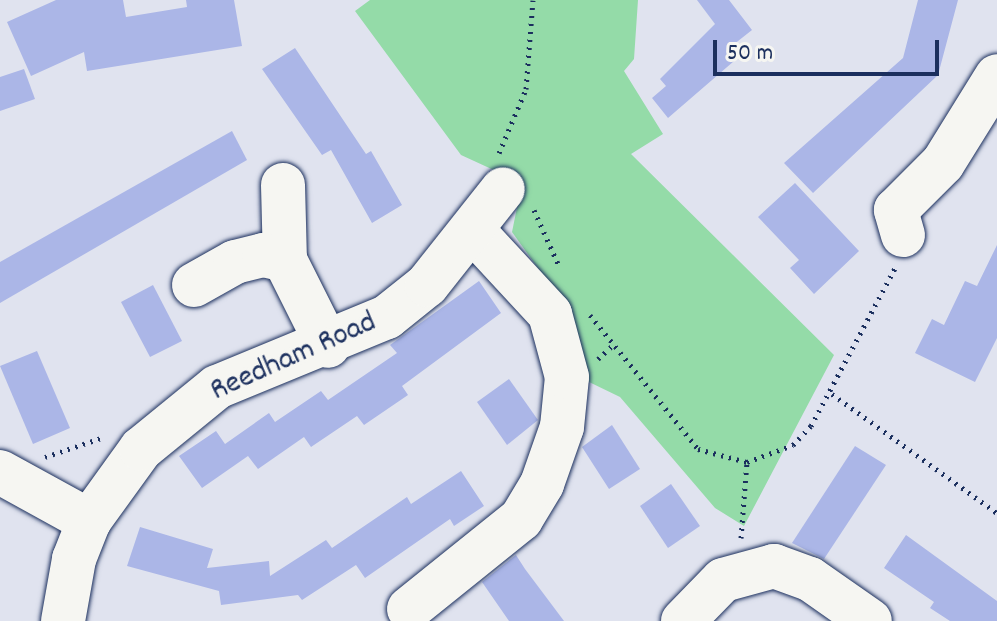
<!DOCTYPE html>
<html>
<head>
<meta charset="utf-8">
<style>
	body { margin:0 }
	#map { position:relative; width:997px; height:621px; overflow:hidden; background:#e0e3ef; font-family:Dekko,sans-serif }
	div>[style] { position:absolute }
	.green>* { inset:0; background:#94dba8 }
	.building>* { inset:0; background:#abb6e7 }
	.path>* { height:5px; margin-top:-2.5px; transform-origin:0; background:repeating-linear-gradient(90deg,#1b2f5e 0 2px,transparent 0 8px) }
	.roads { filter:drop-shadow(0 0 2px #1b2f5e) drop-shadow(0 0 2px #1b2f5e) }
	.minor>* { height:44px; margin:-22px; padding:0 22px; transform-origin:22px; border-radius:22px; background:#f6f6f2 }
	span { translate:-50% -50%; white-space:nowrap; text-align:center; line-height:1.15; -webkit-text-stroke:6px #f6f6f2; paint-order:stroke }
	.street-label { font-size:32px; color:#1b2f5e }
	.scale { position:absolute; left:713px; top:40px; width:226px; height:36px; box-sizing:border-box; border:4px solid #1b2f5e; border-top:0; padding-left:10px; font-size:24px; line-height:28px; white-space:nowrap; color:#1b2f5e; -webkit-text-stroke:6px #f6f6f2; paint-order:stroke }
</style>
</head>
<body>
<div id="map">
	<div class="green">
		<i style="clip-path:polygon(370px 0,638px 0,634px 59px,624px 71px,663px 134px,631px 154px,834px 355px,744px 526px,715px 508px,620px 397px,587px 381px,573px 317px,512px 232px,522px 183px,461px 155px,355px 11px)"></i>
	</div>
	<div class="building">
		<i style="clip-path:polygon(56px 0,123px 0,126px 17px,187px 7px,186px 0,234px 0,242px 46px,87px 71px,84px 52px,31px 76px,7px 22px)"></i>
		<i style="clip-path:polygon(697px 0,729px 0,752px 30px,733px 45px,741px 55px,668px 118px,652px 98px,666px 86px,660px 79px,715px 24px)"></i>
		<i style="clip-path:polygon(918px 0,958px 0,938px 75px,813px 193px,784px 163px,903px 58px)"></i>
		<i style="clip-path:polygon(295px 48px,366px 154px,371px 151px,402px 205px,372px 223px,331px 150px,322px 155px,262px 69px)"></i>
		<i style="clip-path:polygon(24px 69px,35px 99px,0 111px,0 77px)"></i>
		<i style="clip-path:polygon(232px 131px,247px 160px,0 303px,0 262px)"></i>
		<i style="clip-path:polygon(795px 183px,859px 251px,814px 294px,790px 268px,799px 260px,758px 217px)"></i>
		<i style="clip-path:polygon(997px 245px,997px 338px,975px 382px,915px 353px,932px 319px,944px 325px,965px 281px,977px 286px)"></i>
		<i style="clip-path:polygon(479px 281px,501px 313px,402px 386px,408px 395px,364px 425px,357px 416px,311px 447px,304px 437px,258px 469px,248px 456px,202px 488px,179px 456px,216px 431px,225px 444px,269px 413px,275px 422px,321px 391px,328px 400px,397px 353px,390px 345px)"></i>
		<i style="clip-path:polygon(153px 285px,182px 341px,150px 357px,121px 302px)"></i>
		<i style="clip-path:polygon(37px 351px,70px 428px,33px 444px,0 366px)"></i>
		<i style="clip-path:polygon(509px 379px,538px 420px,507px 445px,477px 402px)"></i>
		<i style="clip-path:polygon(612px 425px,640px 469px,609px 489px,582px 447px)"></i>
		<i style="clip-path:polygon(855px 446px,886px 465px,824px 559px,792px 543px)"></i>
		<i style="clip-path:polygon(461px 471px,484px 506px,454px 526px,450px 519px,365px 578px,356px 565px,302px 600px,298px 595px,221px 605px,219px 591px,127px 566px,140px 527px,213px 549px,207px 568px,269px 561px,270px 576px,326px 540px,332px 548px,407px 497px,411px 504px)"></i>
		<i style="clip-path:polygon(671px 484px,700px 526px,668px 548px,640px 506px)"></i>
		<i style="clip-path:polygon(906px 535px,997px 601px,997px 621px,950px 621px,930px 608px,934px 602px,884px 568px)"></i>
		<i style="clip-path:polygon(516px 555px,525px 569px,564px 621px,509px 621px,482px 582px)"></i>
	</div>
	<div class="path">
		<i style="left:499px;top:153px;width:69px;rotate:-67.1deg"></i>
		<i style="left:526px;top:89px;width:89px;rotate:-85.5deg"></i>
		<i style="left:534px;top:210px;width:61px;rotate:65.9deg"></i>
		<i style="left:590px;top:315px;width:172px;rotate:51.1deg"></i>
		<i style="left:698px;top:449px;width:51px;rotate:14.9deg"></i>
		<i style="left:747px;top:462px;width:49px;rotate:-20.3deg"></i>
		<i style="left:793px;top:445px;width:26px;rotate:-47deg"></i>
		<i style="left:811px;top:426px;width:179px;rotate:-62deg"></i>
		<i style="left:598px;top:359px;width:19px;rotate:-43deg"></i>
		<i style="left:832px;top:394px;width:203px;rotate:35.8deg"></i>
		<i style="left:45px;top:457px;width:62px;rotate:-18.7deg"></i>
		<i style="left:741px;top:538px;width:76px;rotate:-85.5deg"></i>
	</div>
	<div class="roads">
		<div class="minor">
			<i style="left:283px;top:185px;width:75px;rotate:88.5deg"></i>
			<i style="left:285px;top:260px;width:96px;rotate:63.4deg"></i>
			<i style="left:903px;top:235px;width:26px;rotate:-106deg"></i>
			<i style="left:896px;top:210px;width:66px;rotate:-45deg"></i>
			<i style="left:943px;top:163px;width:102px;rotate:-58.2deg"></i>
			<i style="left:194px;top:285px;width:47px;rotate:-29.3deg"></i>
			<i style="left:235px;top:262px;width:30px;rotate:-14deg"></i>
			<i style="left:264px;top:255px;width:22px;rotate:13deg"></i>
			<i style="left:0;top:472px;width:102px;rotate:28.8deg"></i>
			<i style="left:409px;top:609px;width:144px;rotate:-38.8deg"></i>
			<i style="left:521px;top:519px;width:41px;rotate:-59deg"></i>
			<i style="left:542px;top:484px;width:60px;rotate:-70.7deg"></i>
			<i style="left:562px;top:427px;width:50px;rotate:-84.3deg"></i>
			<i style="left:567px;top:377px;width:65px;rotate:-105.1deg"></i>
			<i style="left:550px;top:314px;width:110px;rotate:-132.8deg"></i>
			<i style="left:63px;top:621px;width:63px;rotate:-79.9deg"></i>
			<i style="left:74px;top:559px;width:41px;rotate:-68.5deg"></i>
			<i style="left:89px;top:521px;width:89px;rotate:-54.2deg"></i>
			<i style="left:141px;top:449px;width:98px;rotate:-39.2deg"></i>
			<i style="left:217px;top:387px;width:184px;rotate:-22.4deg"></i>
			<i style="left:387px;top:317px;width:51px;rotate:-38.7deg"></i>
			<i style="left:427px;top:285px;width:122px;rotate:-51.6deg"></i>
			<i style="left:683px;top:621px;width:57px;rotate:-45.7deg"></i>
			<i style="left:723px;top:580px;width:53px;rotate:-15.4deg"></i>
			<i style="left:774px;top:566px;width:38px;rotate:20deg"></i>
			<i style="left:810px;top:579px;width:73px;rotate:35deg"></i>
		</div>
	</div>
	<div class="street-label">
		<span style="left:294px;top:358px;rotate:-24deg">Reedham Road</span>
	</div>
	<div class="scale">50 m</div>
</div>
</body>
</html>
